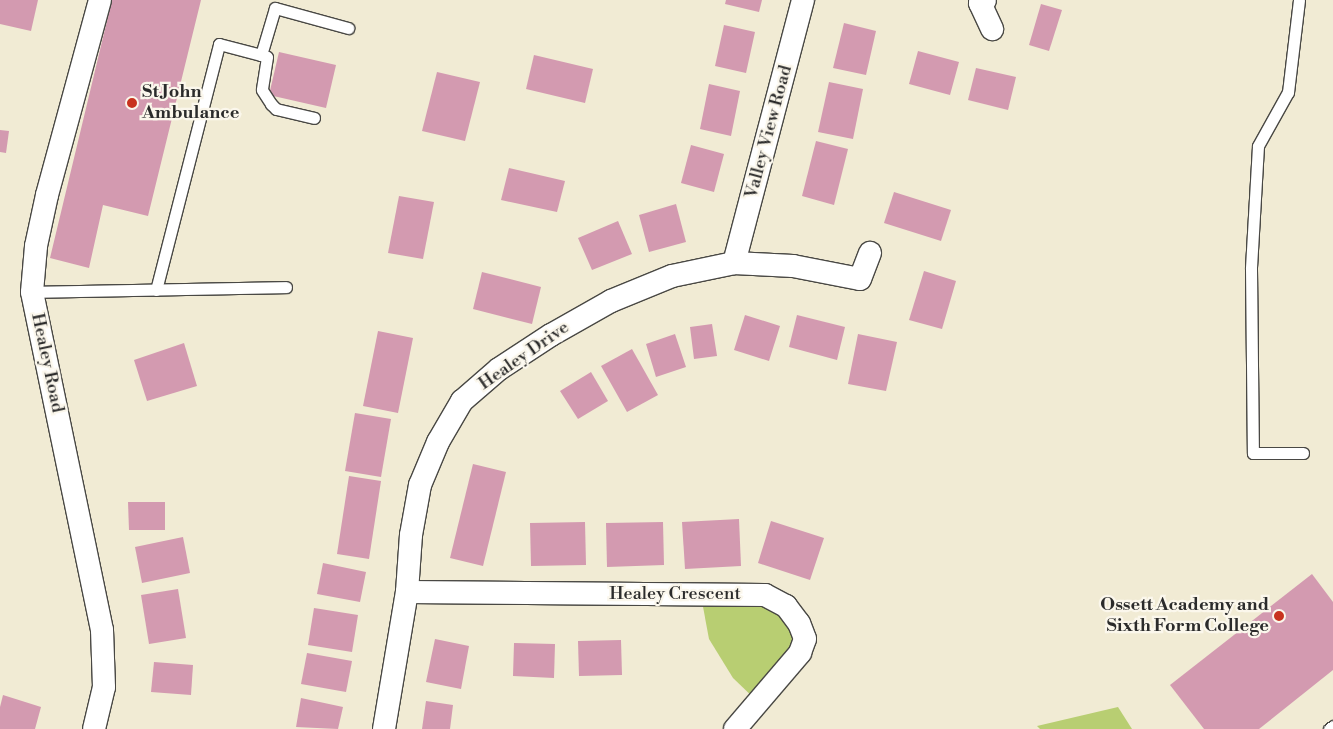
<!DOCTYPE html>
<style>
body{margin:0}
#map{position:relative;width:1333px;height:729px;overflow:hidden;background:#f1ebd4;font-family:"Libre Bodoni",serif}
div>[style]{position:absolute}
.green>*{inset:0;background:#b8ce72}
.building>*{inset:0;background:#d39ab0}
.roads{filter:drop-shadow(1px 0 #494844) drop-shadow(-1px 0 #494844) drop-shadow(0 1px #494844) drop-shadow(0 -1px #494844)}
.service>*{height:11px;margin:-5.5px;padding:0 5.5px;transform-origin:5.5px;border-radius:5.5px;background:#fff}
.minor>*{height:22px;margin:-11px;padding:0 11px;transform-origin:11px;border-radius:11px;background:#fff}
.dots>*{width:14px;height:14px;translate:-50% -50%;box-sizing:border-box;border:2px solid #fbf7ec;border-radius:50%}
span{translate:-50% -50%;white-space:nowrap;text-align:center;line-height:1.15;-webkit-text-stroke:4.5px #fbf7ec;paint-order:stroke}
.poi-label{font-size:18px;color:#2b2b2b;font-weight:700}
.left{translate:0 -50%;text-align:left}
.right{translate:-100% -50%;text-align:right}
.street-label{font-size:18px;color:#2b2b2b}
</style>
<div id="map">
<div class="green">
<div style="clip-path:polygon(765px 595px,805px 639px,758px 702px,733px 678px,709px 639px,701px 596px)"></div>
<div style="clip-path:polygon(1118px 707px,1132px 729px,1040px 729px,1037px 726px)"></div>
</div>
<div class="building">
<div style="clip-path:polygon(0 0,38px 0,31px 31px,0 24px)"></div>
<div style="clip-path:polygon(112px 0,201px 0,148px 216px,103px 205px,89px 268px,50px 258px)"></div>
<div style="clip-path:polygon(726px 0,762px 0,759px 12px,725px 4px)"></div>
<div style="clip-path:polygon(1041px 4px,1062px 10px,1049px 51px,1029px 45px)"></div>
<div style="clip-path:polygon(844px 23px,876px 31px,866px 75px,833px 68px)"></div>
<div style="clip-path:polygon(724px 25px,755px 32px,746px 73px,715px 66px)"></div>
<div style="clip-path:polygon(918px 51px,959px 62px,950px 95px,909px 84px)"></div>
<div style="clip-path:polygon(279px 52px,336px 65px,326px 108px,269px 95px)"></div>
<div style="clip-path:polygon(534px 55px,593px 69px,585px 103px,526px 89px)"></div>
<div style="clip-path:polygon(976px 68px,1016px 77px,1008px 110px,968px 100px)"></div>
<div style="clip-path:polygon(437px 72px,480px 82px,465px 141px,422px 131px)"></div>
<div style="clip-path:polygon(829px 82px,863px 89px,853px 139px,818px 132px)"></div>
<div style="clip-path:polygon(709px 84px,740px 91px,731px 136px,700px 129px)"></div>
<div style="clip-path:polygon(0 130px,9px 131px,6px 153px,0 152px)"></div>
<div style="clip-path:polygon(816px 141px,848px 149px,834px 205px,802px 196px)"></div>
<div style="clip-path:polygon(691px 145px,724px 154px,714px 192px,681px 183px)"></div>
<div style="clip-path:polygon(509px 168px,565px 181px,557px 212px,501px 200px)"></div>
<div style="clip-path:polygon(894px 192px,951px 210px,941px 241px,884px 223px)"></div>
<div style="clip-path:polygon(399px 196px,434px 202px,423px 259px,388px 253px)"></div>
<div style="clip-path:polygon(676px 204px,686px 242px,649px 252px,639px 215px)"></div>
<div style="clip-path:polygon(618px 221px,632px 254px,592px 270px,578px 238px)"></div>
<div style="clip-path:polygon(924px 271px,956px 281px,942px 329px,909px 320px)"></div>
<div style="clip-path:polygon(482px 272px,541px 287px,532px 324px,473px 309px)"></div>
<div style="clip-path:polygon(745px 315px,780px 326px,769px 361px,734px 350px)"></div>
<div style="clip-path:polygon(797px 315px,845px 327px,837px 360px,789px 347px)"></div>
<div style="clip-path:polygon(712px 324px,717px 356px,694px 359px,690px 327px)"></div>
<div style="clip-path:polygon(378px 331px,413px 338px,398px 413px,363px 406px)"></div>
<div style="clip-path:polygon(675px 334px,686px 367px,656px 377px,646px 344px)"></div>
<div style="clip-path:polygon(858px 334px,897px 342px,886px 391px,848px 384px)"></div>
<div style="clip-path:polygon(184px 343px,197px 386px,147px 401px,134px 360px)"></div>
<div style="clip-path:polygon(632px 349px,658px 395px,627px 412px,601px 366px)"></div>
<div style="clip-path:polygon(591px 372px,608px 401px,578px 419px,560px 391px)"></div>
<div style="clip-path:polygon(355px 413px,391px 419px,381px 477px,345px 471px)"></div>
<div style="clip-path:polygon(473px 464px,506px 472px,483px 566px,450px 558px)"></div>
<div style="clip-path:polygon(349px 476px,381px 481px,369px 559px,337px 554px)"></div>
<div style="clip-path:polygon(128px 502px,165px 502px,165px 530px,129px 530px)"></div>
<div style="clip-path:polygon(739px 519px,741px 566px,685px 569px,682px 522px)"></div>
<div style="clip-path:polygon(771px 521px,824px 538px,810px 580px,758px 563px)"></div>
<div style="clip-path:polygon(585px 522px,586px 565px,531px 566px,530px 523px)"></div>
<div style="clip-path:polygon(663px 522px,664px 565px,607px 567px,606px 523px)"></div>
<div style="clip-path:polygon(183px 537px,190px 573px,142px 583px,135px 547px)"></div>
<div style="clip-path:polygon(323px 563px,366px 572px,360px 602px,317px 594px)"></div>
<div style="clip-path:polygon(1312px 574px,1333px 602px,1333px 670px,1259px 729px,1204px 729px,1170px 685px)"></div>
<div style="clip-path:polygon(178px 589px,186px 638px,149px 644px,141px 595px)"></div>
<div style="clip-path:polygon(314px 608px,358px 615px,352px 652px,308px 645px)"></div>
<div style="clip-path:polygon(435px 639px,469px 646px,461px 689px,426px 682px)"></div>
<div style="clip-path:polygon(621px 640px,622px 675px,579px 676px,578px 641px)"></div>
<div style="clip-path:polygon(514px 643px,555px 644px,554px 678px,513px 676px)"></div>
<div style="clip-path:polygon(307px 653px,352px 661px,346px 692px,301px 684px)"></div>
<div style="clip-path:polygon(154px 662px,193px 665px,191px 695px,151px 692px)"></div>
<div style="clip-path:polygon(3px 695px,41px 707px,35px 729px,0 729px,0 707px)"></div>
<div style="clip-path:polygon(301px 698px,343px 707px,338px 729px,296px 727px)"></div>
<div style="clip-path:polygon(426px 701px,453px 705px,450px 729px,422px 729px)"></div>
</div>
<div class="roads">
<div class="service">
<div style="left:1299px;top:0;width:93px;rotate:96.8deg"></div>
<div style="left:1288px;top:92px;width:62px;rotate:119.1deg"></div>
<div style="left:1258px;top:146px;width:123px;rotate:93.3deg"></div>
<div style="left:1251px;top:269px;width:184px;rotate:89.4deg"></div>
<div style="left:1253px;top:453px;width:50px"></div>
<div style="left:261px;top:55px;width:6px;rotate:18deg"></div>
<div style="left:267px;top:57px;width:33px;rotate:99deg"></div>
<div style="left:262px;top:90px;width:17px;rotate:57deg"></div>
<div style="left:271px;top:104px;width:7px;rotate:45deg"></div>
<div style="left:276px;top:109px;width:39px;rotate:13deg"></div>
<div style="left:156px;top:290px;width:254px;rotate:-75.6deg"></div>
<div style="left:219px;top:44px;width:43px;rotate:14.7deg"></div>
<div style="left:261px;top:55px;width:49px;rotate:-73.4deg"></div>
<div style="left:275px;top:8px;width:76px;rotate:15.3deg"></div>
<div style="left:32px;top:292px;width:254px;rotate:-1.1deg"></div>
<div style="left:1329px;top:729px;width:5px;rotate:-37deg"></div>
</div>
<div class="minor">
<div style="left:985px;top:0;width:6px;rotate:149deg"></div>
<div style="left:980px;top:3px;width:29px;rotate:65deg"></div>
<div style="left:734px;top:263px;width:272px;rotate:-75.3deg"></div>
<div style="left:407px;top:592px;width:358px;rotate:0.5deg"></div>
<div style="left:765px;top:595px;width:24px;rotate:28deg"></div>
<div style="left:786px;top:606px;width:21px;rotate:53deg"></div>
<div style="left:799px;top:623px;width:17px;rotate:69deg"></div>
<div style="left:805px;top:639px;width:15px;rotate:110deg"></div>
<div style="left:800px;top:653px;width:100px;rotate:130.5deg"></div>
<div style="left:94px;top:729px;width:43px;rotate:-76.6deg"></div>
<div style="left:104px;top:687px;width:57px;rotate:-92deg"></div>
<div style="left:102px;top:630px;width:345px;rotate:-101.7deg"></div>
<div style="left:32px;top:292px;width:46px;rotate:-85deg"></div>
<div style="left:36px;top:246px;width:52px;rotate:-77.8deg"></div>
<div style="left:47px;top:195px;width:202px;rotate:-74.8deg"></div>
<div style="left:384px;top:729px;width:139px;rotate:-80.5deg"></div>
<div style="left:407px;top:592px;width:57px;rotate:-86deg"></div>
<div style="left:411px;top:535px;width:51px;rotate:-79.8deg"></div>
<div style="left:420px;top:485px;width:47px;rotate:-67.3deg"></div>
<div style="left:438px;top:442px;width:48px;rotate:-59.7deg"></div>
<div style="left:462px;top:401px;width:49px;rotate:-40.9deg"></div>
<div style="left:499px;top:369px;width:62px;rotate:-33.2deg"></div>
<div style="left:551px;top:335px;width:69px;rotate:-29.5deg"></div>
<div style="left:611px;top:301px;width:66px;rotate:-22.3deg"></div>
<div style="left:672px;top:276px;width:63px;rotate:-11.8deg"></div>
<div style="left:734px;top:263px;width:59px;rotate:2.9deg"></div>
<div style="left:793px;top:266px;width:68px;rotate:11deg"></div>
<div style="left:860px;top:279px;width:28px;rotate:-69deg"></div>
</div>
</div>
<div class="dots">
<div style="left:132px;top:103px;background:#c8321e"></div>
<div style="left:1279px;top:616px;background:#c8321e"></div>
</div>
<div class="poi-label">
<span class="left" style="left:142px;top:103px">St John<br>Ambulance</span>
<span class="right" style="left:1269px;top:616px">Ossett Academy and<br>Sixth Form College</span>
</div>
<div class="street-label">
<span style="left:769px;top:132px;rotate:-75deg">Valley View Road</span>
<span style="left:524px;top:356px;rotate:-35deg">Healey Drive</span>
<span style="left:47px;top:363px;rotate:78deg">Healey Road</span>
<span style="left:675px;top:594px">Healey Crescent</span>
</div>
</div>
